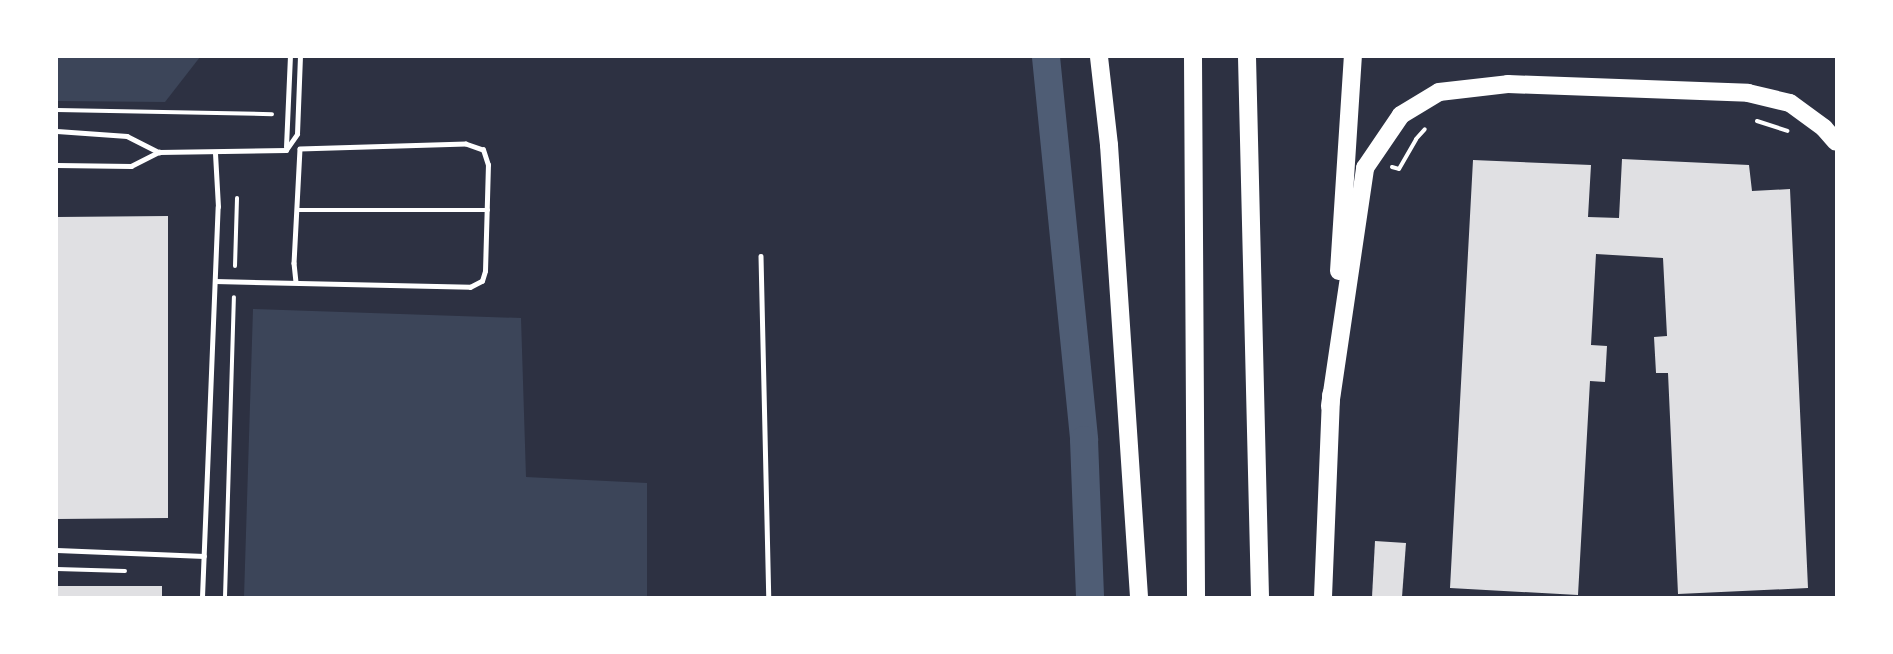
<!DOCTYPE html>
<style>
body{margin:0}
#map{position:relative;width:1893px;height:654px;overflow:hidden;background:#2d3142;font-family:Roboto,sans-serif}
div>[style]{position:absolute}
.green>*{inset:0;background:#3c4559}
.canal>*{height:28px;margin:-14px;padding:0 14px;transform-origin:14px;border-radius:14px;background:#4f5d75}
.building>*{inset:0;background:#e0e0e3}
.path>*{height:4px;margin:-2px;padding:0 2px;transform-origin:2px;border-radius:2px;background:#fff}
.service>*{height:4.5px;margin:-2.25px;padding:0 2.25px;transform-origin:2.25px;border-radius:2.25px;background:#fff}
.motorway>*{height:18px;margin:-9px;padding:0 9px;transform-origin:9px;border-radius:9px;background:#fff}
span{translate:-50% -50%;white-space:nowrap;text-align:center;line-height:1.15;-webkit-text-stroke:5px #fff;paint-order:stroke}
.frame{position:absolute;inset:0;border:58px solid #fff;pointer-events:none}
</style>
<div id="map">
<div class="green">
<div style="clip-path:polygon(57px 57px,200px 57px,165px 102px,57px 101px)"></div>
<div style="clip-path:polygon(253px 309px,521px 318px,526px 477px,647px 483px,647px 597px,244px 597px)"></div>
</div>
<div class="canal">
<div style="left:1046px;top:57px;width:385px;rotate:84.3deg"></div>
<div style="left:1084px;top:440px;width:157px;rotate:87.8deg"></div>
</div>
<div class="building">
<div style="clip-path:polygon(1622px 159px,1749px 165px,1752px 191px,1790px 189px,1808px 588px,1678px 594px,1668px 373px,1656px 373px,1654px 337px,1667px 336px,1663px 258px,1596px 254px,1591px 345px,1607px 346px,1605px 382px,1590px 381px,1578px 595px,1450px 588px,1473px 160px,1591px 165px,1588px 217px,1619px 218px)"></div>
<div style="clip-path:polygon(168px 216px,168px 518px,57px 519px,57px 217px)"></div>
<div style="clip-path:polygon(1375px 541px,1406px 543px,1402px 597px,1372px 597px)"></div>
<div style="clip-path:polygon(57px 586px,162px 586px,162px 597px,57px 597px)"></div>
</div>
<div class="path">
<div style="left:57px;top:110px;width:215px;rotate:1.1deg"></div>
<div style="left:1757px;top:121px;width:32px;rotate:18deg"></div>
<div style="left:1392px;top:167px;width:7px;rotate:16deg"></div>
<div style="left:1399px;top:169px;width:34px;rotate:-60deg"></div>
<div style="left:1416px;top:139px;width:13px;rotate:-48deg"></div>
<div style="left:235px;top:266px;width:68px;rotate:-88.3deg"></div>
<div style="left:57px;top:569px;width:68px;rotate:1.7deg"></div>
<div style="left:225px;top:597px;width:300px;rotate:-88.3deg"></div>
</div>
<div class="service">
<div style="left:57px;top:131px;width:70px;rotate:4.1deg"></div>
<div style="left:127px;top:136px;width:36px;rotate:27deg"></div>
<div style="left:286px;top:147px;width:90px;rotate:-87.5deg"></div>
<div style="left:286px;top:150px;width:19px;rotate:-55deg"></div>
<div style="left:297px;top:134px;width:77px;rotate:-87.8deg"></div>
<div style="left:57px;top:165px;width:74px;rotate:0.8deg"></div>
<div style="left:131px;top:166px;width:31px;rotate:-27deg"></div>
<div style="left:159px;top:152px;width:127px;rotate:-0.9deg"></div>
<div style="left:298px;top:210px;width:190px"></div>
<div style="left:761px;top:256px;width:341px;rotate:88.7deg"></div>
<div style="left:215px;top:281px;width:255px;rotate:1.3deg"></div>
<div style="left:470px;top:287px;width:13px;rotate:-27deg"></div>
<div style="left:482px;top:281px;width:10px;rotate:-73deg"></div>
<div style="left:485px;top:271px;width:106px;rotate:-88.4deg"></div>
<div style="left:488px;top:165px;width:16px;rotate:-108deg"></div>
<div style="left:483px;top:150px;width:18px;rotate:-161deg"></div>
<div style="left:466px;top:144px;width:166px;rotate:178.3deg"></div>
<div style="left:300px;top:149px;width:114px;rotate:93deg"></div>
<div style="left:294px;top:263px;width:19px;rotate:84deg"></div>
<div style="left:57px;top:550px;width:147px;rotate:2.3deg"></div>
<div style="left:202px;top:597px;width:390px;rotate:-87.7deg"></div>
<div style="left:218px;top:207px;width:54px;rotate:-93.2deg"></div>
</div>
<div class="motorway">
<div style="left:1099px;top:57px;width:89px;rotate:83.5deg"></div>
<div style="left:1109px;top:145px;width:453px;rotate:86.2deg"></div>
<div style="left:1193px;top:57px;width:540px;rotate:89.68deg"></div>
<div style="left:1247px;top:57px;width:540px;rotate:88.62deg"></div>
<div style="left:1339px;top:271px;width:214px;rotate:-86.3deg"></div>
<div style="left:1330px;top:406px;width:241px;rotate:-81.6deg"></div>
<div style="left:1365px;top:168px;width:64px;rotate:-55.8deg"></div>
<div style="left:1401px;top:115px;width:44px;rotate:-31.2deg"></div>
<div style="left:1439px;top:92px;width:69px;rotate:-6.6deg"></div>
<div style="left:1508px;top:84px;width:240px;rotate:2.1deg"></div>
<div style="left:1748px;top:93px;width:43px;rotate:13.4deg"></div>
<div style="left:1790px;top:103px;width:42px;rotate:36.3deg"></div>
<div style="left:1824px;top:128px;width:18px;rotate:49deg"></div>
<div style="left:1323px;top:597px;width:203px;rotate:-87.7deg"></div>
</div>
<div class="frame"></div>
</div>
